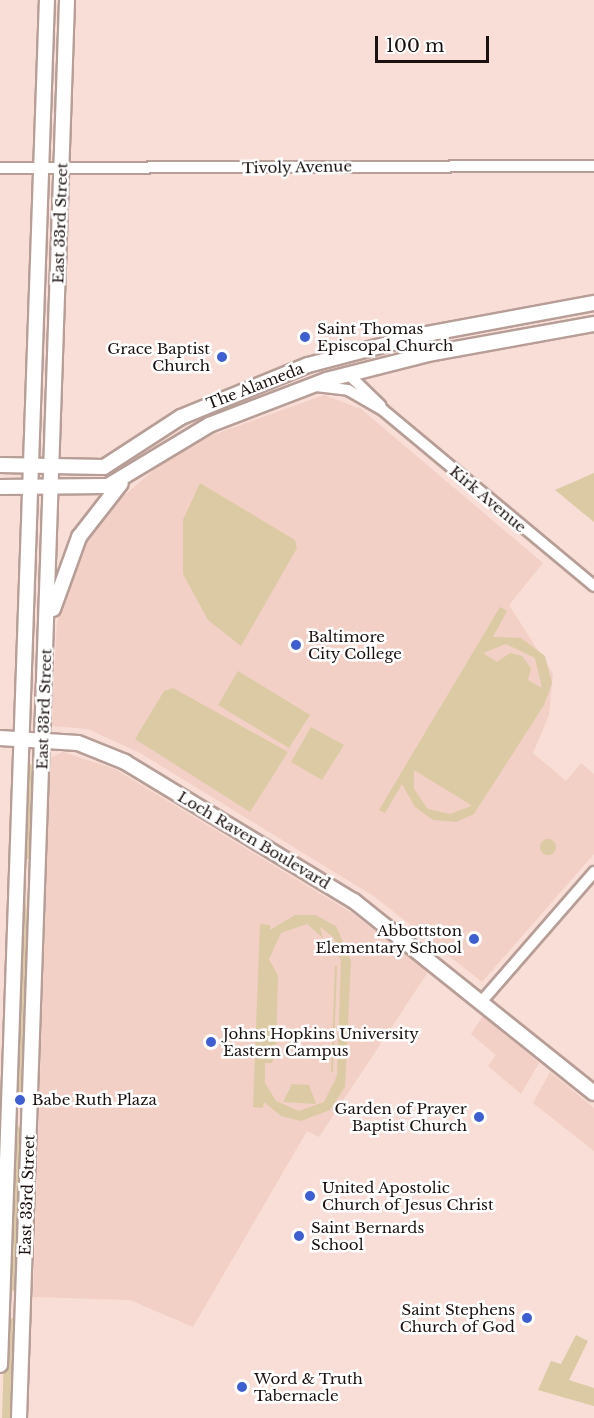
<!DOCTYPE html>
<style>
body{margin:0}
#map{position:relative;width:594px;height:1418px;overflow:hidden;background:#f8ded6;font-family:"Libre Baskerville",serif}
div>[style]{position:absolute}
.built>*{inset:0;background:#f2d0c6}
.green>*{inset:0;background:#dbcaa3}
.round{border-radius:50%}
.roads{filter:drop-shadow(2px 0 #b79e97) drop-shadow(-2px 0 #b79e97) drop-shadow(0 2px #b79e97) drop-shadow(0 -2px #b79e97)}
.minor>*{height:10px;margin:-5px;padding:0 5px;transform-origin:5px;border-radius:5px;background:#fff}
.major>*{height:14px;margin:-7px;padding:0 7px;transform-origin:7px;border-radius:7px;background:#fff}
.dots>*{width:16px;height:16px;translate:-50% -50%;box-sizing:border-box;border:3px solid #fff;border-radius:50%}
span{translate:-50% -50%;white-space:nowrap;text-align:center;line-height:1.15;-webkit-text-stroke:5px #fff;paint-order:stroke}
.street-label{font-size:15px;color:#1b1210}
.poi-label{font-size:15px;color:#1b1210}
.left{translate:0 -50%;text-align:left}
.right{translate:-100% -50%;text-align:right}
.scale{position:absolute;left:375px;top:36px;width:114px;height:27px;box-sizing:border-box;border:3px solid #1b1210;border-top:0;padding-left:8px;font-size:18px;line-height:21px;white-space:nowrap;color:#1b1210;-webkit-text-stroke:4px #fff;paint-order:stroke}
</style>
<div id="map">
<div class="built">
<div style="clip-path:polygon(324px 395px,361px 409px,543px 563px,509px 605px,553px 674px,549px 715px,533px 753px,566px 781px,581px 763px,594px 774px,594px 854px,482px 982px,375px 897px,140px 753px,88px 729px,51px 726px,57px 623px,67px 587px,86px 541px,114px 504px,168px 458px,213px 435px)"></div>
<div style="clip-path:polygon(63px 752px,115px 769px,352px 913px,428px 972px,319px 1137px,307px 1131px,193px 1327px,130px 1300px,33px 1297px,50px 758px)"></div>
<div style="clip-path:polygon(483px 1016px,539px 1063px,521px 1094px,488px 1066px,496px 1055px,471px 1034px)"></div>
<div style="clip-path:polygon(550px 1072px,594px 1108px,594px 1151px,533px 1103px)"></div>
</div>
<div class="green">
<div style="clip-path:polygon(594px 473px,594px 522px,555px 490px)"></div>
<div style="clip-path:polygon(200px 483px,295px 540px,297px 548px,241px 646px,208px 620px,183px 574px,183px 520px)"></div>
<div style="clip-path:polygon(evenodd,500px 607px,507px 611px,493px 637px,521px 638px,545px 656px,552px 683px,544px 705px,474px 814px,456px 822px,433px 820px,415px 807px,402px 784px,385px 813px,379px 810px,500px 607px,506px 644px,535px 658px,542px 688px,528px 680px,531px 668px,522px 656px,510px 653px,497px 662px,483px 653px,506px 644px,500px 607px,414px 770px,471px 805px,471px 806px,450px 814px,428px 809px,414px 789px,414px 770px)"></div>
<div style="clip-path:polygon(238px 671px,310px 715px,289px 748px,218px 705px)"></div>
<div style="clip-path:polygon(173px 688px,288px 752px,250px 812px,135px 739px,164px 691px)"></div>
<div style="clip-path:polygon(311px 727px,344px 745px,322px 780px,291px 762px)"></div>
<div style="clip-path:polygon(24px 761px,34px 766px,35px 859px,21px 859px)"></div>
<div class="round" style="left:540px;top:839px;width:16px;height:16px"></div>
<div style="clip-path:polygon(25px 894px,31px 949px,24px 1104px,17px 1103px,16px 1020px)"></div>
<div style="clip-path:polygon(evenodd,295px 915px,315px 915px,336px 926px,351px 960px,345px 1087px,330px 1110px,301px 1121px,281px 1116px,264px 1102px,263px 1108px,253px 1107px,260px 924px,270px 925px,270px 930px,295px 915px,307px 924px,323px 938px,320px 927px,333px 937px,337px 945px,326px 940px,341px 960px,337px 1076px,324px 1102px,299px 1111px,276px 1101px,265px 1083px,265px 1063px,272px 1063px,276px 1050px,278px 976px,269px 959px,281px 933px,307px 924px)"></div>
<div style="clip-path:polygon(335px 966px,337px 966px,333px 1072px,331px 1072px)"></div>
<div style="clip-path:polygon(292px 1084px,309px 1085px,316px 1104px,283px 1102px)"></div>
<div style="clip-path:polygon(17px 1125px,21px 1130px,23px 1193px,16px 1291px,10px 1290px,9px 1244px)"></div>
<div style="clip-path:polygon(12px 1318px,17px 1321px,15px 1418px,2px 1418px,5px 1325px)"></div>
<div style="clip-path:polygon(576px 1335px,588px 1341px,569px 1380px,594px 1388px,594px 1406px,538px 1390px,551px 1361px,561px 1364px)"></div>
</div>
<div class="roads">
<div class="minor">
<div style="left:0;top:168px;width:594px;rotate:-0.19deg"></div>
<div style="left:348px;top:374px;width:45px;rotate:44.1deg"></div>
<div style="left:316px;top:386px;width:32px;rotate:7deg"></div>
<div style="left:348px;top:390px;width:40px;rotate:29.7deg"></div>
<div style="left:383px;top:410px;width:275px;rotate:39.8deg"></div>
<div style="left:482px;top:1001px;width:171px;rotate:-49deg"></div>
</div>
<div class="major">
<div style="left:0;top:465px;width:104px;rotate:1.1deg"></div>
<div style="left:104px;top:467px;width:92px;rotate:-33deg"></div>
<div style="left:181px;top:417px;width:137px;rotate:-22.3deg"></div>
<div style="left:308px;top:365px;width:122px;rotate:-14.7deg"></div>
<div style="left:426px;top:334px;width:171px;rotate:-10.5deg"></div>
<div style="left:0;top:487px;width:108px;rotate:-0.5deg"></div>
<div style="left:108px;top:486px;width:118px;rotate:-31.1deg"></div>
<div style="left:209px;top:425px;width:125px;rotate:-21deg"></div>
<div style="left:326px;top:380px;width:110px;rotate:-14.2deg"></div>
<div style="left:433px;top:353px;width:164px;rotate:-10.2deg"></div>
<div style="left:53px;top:609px;width:77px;rotate:-70.1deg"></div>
<div style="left:79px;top:537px;width:68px;rotate:-52.1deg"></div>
<div style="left:0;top:738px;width:78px;rotate:3.7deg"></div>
<div style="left:78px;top:743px;width:51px;rotate:22deg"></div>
<div style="left:125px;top:762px;width:268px;rotate:31.3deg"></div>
<div style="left:354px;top:901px;width:307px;rotate:38.7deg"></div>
<div style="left:0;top:1365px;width:1366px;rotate:-88.03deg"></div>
<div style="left:19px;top:1418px;width:1419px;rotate:-88.06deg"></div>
</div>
</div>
<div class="dots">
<div style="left:305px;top:337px;background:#3d5fd1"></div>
<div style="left:222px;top:357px;background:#3d5fd1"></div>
<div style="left:296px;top:645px;background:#3d5fd1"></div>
<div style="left:474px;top:939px;background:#3d5fd1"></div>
<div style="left:211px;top:1042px;background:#3d5fd1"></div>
<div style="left:20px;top:1100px;background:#3d5fd1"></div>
<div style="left:479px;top:1117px;background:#3d5fd1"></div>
<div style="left:310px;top:1196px;background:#3d5fd1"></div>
<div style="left:299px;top:1236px;background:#3d5fd1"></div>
<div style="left:527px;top:1318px;background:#3d5fd1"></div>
<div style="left:242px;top:1387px;background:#3d5fd1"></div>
</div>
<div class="street-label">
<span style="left:297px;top:167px;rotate:-1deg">Tivoly Avenue</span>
<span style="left:60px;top:223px;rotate:-88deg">East 33rd Street</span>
<span style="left:255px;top:386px;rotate:-21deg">The Alameda</span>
<span style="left:488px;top:499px;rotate:40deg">Kirk Avenue</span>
<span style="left:44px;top:709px;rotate:-88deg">East 33rd Street</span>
<span style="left:254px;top:840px;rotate:31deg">Loch Raven Boulevard</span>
<span style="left:27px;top:1195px;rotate:-88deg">East 33rd Street</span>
</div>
<div class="poi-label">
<span class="left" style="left:317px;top:337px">Saint Thomas<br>Episcopal Church</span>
<span class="right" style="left:210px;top:357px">Grace Baptist<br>Church</span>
<span class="left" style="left:308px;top:645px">Baltimore<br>City College</span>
<span class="right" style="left:462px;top:939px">Abbottston<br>Elementary School</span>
<span class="left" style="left:223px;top:1042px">Johns Hopkins University<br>Eastern Campus</span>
<span class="left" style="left:32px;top:1100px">Babe Ruth Plaza</span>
<span class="right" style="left:467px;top:1117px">Garden of Prayer<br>Baptist Church</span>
<span class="left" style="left:322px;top:1196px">United Apostolic<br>Church of Jesus Christ</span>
<span class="left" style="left:311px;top:1236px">Saint Bernards<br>School</span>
<span class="right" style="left:515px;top:1318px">Saint Stephens<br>Church of God</span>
<span class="left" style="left:254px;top:1387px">Word &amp; Truth<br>Tabernacle</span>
</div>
<div class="scale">100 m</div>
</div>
